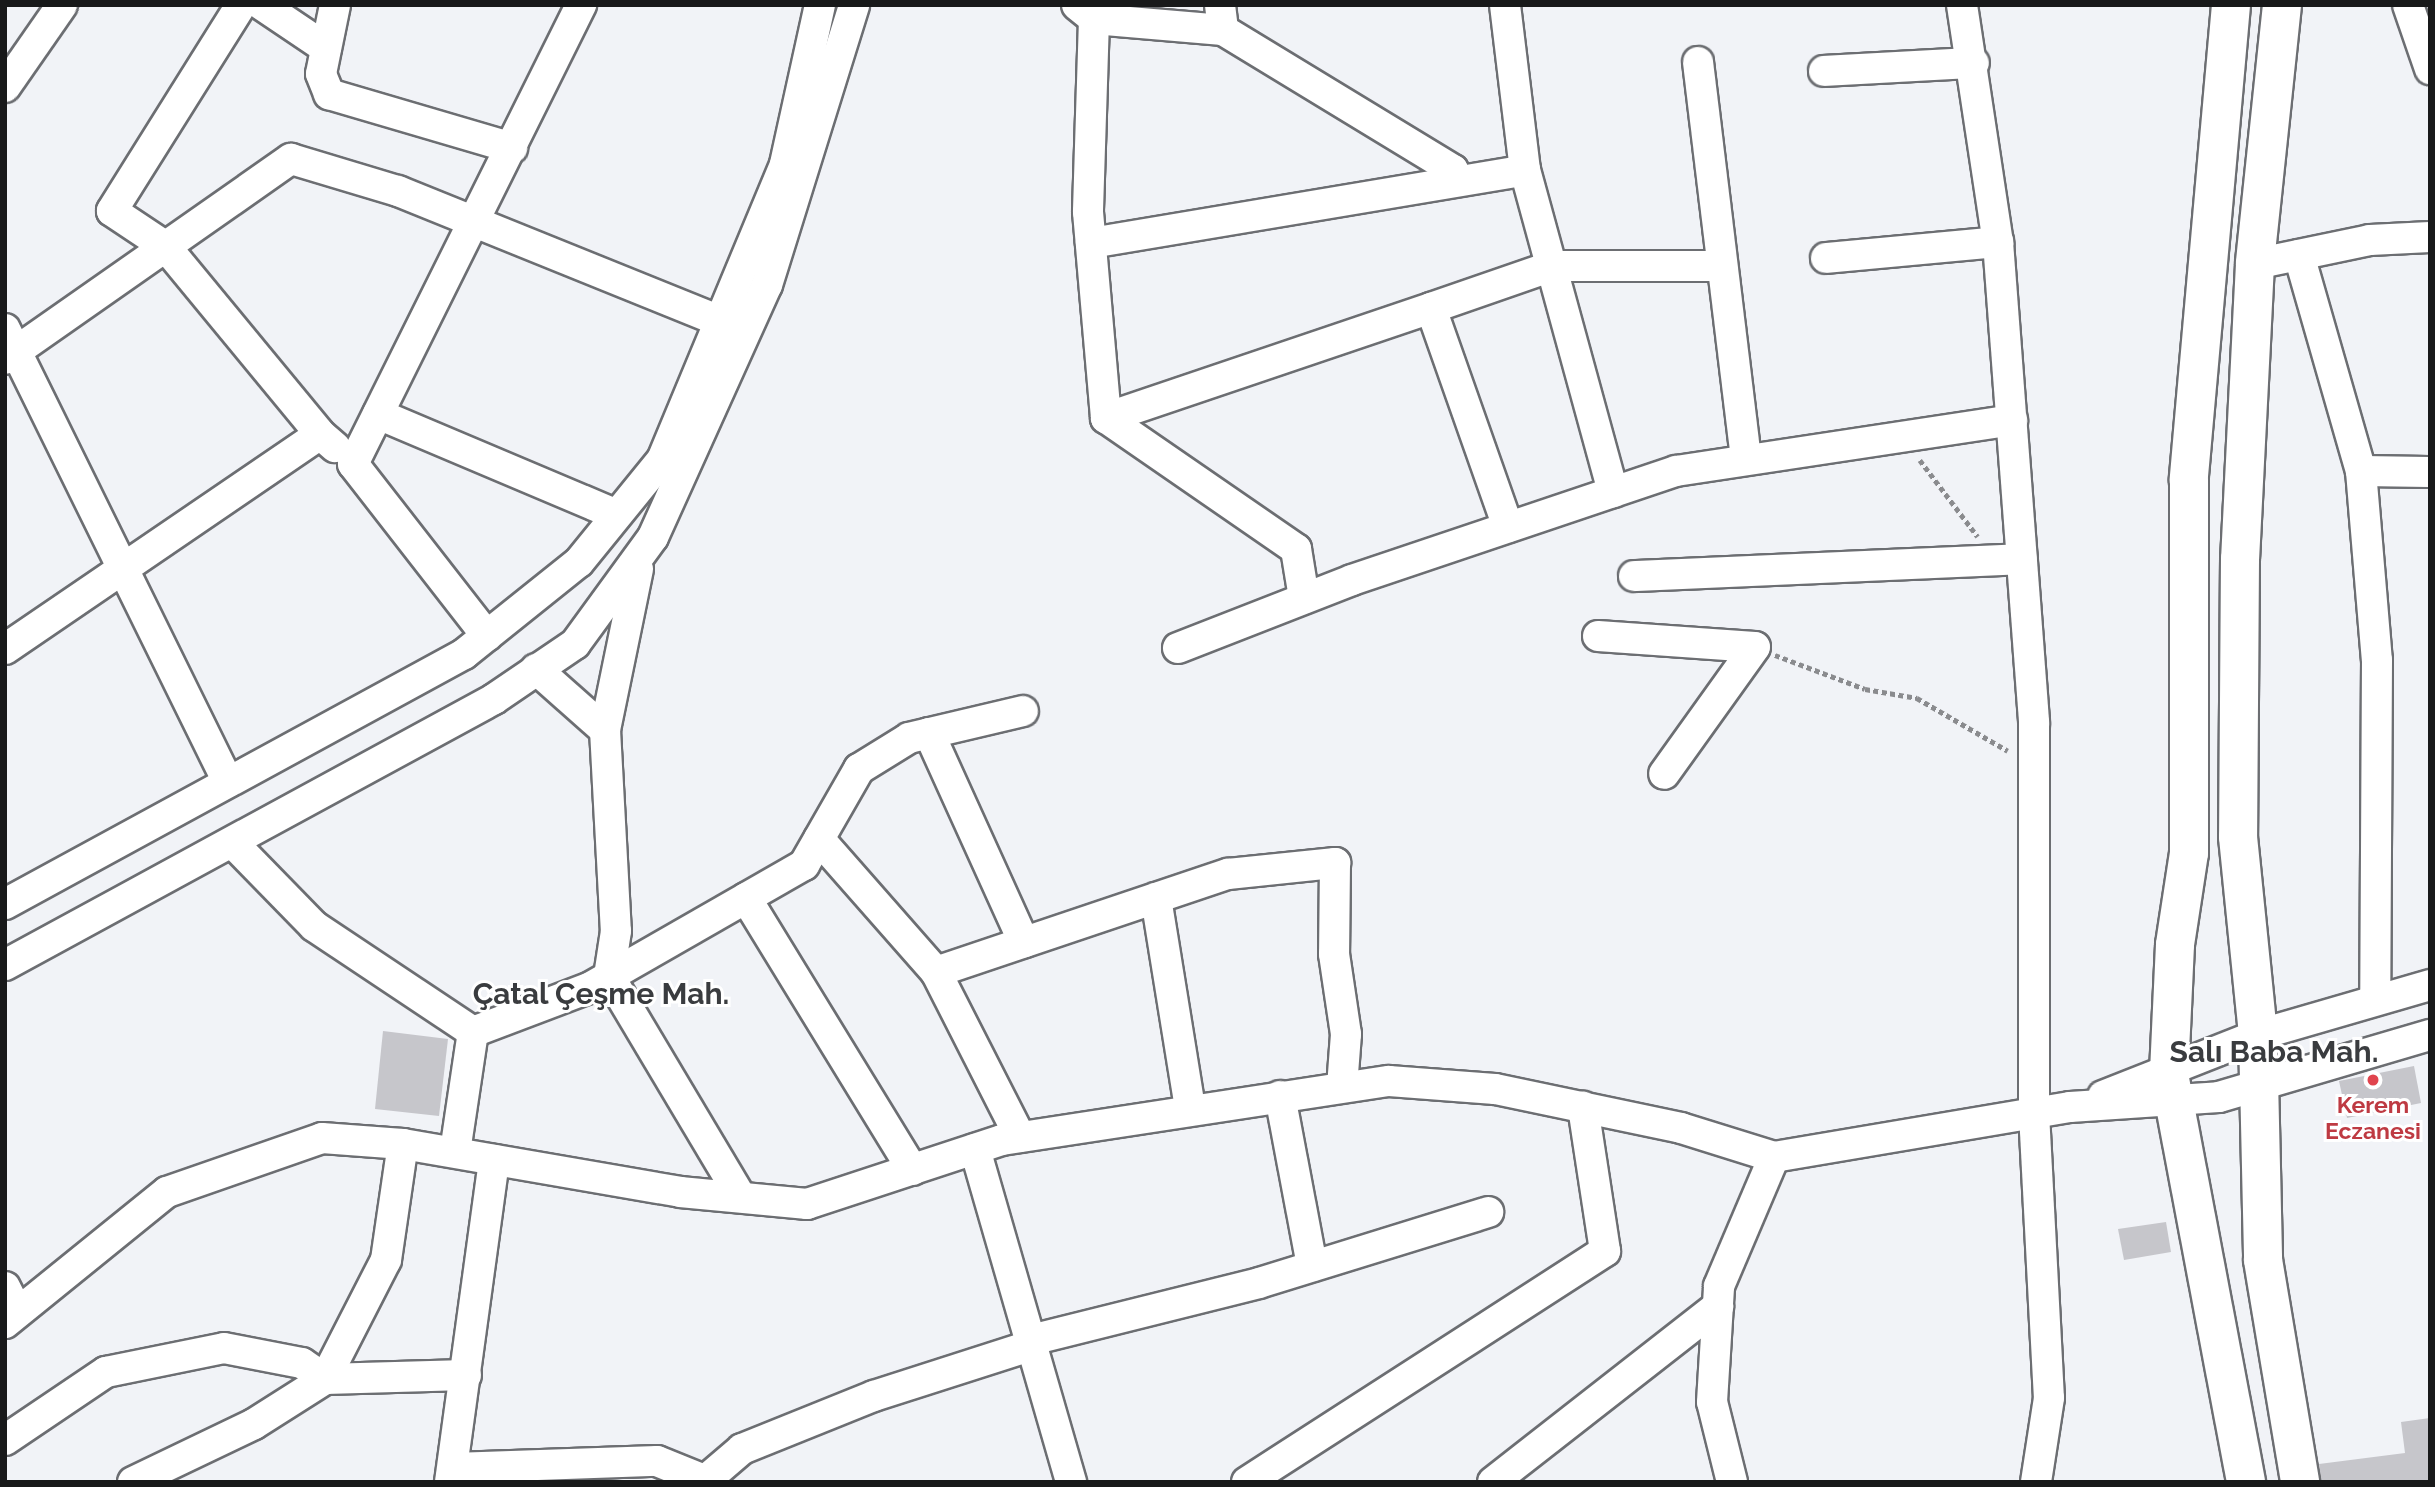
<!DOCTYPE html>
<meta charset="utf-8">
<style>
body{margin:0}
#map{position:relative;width:2435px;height:1487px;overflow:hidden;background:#f1f3f7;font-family:Raleway,sans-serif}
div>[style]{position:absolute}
.building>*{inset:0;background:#c6c6cb}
.path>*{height:4.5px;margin-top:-2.25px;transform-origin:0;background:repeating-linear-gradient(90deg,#8a8b8e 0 5px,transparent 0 8.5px)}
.roads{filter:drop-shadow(2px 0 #6c6e72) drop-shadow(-2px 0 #6c6e72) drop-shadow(0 2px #6c6e72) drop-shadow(0 -2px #6c6e72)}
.minor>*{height:30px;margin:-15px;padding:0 15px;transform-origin:15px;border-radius:15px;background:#fff}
.major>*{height:38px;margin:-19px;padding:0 19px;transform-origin:19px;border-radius:19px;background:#fff}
.dots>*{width:19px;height:19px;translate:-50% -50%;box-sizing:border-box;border:4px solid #fff;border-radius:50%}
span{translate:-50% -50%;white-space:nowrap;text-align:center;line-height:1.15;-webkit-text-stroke:6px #fff;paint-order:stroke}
.health-label{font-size:23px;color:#be3a42;font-weight:700}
.district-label{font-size:30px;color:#3a3c3f;font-weight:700}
.frame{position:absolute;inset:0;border:7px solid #18191a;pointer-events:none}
</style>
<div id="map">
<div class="building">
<div style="clip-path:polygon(383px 1031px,448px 1039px,439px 1116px,375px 1109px)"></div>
<div style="clip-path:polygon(2414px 1066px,2421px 1103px,2347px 1118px,2339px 1081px)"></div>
<div style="clip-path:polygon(2166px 1222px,2171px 1252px,2124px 1260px,2118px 1229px)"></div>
<div style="clip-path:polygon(2430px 1418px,2430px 1482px,2321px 1482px,2319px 1464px,2405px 1453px,2401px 1422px)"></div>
</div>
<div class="path">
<div style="left:1920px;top:460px;width:96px;rotate:53deg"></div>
<div style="left:1775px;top:655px;width:96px;rotate:20.7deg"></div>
<div style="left:1865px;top:689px;width:53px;rotate:9.8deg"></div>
<div style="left:1917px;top:698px;width:105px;rotate:30.2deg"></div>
</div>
<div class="roads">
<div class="minor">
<div style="left:241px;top:5px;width:243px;rotate:122.1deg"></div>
<div style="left:112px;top:211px;width:65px;rotate:33.7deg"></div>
<div style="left:166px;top:247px;width:242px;rotate:50.5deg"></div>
<div style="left:262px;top:5px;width:77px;rotate:33.9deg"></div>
<div style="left:335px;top:5px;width:70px;rotate:101.5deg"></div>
<div style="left:321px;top:74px;width:22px;rotate:68deg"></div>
<div style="left:329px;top:94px;width:191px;rotate:16.4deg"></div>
<div style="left:1077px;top:5px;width:22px;rotate:39deg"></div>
<div style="left:1094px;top:19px;width:193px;rotate:91.8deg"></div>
<div style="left:1088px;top:212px;width:207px;rotate:85deg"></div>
<div style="left:1106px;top:418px;width:231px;rotate:34.6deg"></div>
<div style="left:1296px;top:549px;width:50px;rotate:80.7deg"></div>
<div style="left:1220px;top:5px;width:25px;rotate:83deg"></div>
<div style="left:1223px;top:30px;width:269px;rotate:31.3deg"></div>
<div style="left:1453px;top:170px;width:12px;rotate:66deg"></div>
<div style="left:1505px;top:5px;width:166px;rotate:83.1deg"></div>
<div style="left:1525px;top:170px;width:334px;rotate:74.7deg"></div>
<div style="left:1962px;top:5px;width:240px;rotate:81.4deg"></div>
<div style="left:1998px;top:242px;width:481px;rotate:85.7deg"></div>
<div style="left:2034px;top:722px;width:391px;rotate:90deg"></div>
<div style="left:2034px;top:1113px;width:285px;rotate:87deg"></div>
<div style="left:2049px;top:1398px;width:85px;rotate:98.8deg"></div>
<div style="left:2408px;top:5px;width:68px;rotate:71deg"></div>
<div style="left:1094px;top:19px;width:129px;rotate:4.9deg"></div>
<div style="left:1698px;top:62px;width:400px;rotate:83.1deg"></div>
<div style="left:1824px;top:71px;width:150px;rotate:-3.1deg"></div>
<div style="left:5px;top:87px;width:100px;rotate:-55.2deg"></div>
<div style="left:1091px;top:243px;width:440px;rotate:-9.5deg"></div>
<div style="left:2299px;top:255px;width:225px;rotate:74deg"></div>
<div style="left:2361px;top:471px;width:190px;rotate:85.2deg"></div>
<div style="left:2377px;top:660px;width:337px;rotate:90.3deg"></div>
<div style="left:1826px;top:258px;width:173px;rotate:-5.3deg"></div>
<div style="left:2255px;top:264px;width:117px;rotate:-11.8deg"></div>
<div style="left:2370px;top:240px;width:60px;rotate:-2.9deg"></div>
<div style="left:5px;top:329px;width:505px;rotate:63.79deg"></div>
<div style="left:5px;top:359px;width:349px;rotate:-35deg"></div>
<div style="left:291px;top:159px;width:112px;rotate:16.7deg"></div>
<div style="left:398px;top:191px;width:346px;rotate:22deg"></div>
<div style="left:378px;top:414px;width:259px;rotate:22.9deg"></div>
<div style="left:1106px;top:418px;width:343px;rotate:-18.7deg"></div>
<div style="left:2361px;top:471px;width:69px;rotate:0.8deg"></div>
<div style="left:1508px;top:527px;width:232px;rotate:-109.4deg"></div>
<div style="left:1431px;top:308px;width:128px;rotate:-19.1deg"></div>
<div style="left:1552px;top:266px;width:167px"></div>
<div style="left:638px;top:569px;width:164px;rotate:101.6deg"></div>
<div style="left:605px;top:730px;width:201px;rotate:86.9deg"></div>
<div style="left:616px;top:931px;width:46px;rotate:98.8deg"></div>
<div style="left:609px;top:976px;width:257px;rotate:59.2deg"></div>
<div style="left:1634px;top:576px;width:388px;rotate:-2.5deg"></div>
<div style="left:487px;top:636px;width:218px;rotate:-127.9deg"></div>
<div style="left:353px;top:464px;width:513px;rotate:-63.58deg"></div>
<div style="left:1598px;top:636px;width:157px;rotate:4deg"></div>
<div style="left:1755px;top:647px;width:156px;rotate:125.6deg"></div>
<div style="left:1178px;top:648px;width:187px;rotate:-21.3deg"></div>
<div style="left:1352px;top:580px;width:342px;rotate:-18.6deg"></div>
<div style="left:1676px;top:471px;width:340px;rotate:-8.6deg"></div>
<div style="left:5px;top:649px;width:381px;rotate:-34.3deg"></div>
<div style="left:320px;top:434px;width:20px;rotate:41deg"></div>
<div style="left:536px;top:669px;width:92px;rotate:41.5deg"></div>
<div style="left:929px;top:733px;width:230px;rotate:65.6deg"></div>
<div style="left:819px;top:839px;width:177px;rotate:48.7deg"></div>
<div style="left:936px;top:972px;width:185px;rotate:63deg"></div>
<div style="left:233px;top:843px;width:116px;rotate:45.7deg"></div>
<div style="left:314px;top:926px;width:191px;rotate:33.7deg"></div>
<div style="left:746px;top:898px;width:319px;rotate:58.5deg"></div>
<div style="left:1156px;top:898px;width:213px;rotate:80.8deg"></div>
<div style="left:5px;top:904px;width:523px;rotate:-28.58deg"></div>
<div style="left:464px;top:654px;width:147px;rotate:-38.7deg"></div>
<div style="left:579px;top:562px;width:132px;rotate:-50.9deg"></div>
<div style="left:662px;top:460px;width:321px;rotate:-67.4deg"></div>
<div style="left:785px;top:164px;width:163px;rotate:-77.6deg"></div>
<div style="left:5px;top:965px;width:557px;rotate:-28.54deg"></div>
<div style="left:494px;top:699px;width:98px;rotate:-34.2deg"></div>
<div style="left:575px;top:644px;width:132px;rotate:-53.9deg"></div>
<div style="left:653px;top:537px;width:277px;rotate:-65.7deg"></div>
<div style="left:767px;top:285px;width:293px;rotate:-72.7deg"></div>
<div style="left:936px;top:972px;width:308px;rotate:-18.6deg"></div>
<div style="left:1228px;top:874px;width:108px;rotate:-5.9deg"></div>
<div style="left:1335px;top:863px;width:91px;rotate:90.6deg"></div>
<div style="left:1334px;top:954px;width:81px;rotate:81.5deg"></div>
<div style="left:1346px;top:1034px;width:53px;rotate:94.3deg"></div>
<div style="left:1280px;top:1096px;width:173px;rotate:79.3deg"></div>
<div style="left:2103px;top:1096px;width:167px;rotate:-21.5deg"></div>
<div style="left:2258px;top:1035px;width:179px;rotate:-16.2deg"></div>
<div style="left:975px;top:1149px;width:347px;rotate:73.9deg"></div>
<div style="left:455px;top:1152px;width:121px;rotate:-81.5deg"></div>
<div style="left:473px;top:1032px;width:124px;rotate:-20.8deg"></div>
<div style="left:589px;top:988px;width:248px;rotate:-29.8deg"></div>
<div style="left:804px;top:865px;width:111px;rotate:-60.2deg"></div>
<div style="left:859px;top:769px;width:59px;rotate:-31.8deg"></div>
<div style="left:909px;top:738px;width:117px;rotate:-13.3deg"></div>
<div style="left:5px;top:1287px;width:28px;rotate:63deg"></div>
<div style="left:5px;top:1323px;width:208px;rotate:-39deg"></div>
<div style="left:167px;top:1192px;width:164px;rotate:-19.2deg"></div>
<div style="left:322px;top:1138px;width:81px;rotate:4.2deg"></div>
<div style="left:403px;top:1144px;width:281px;rotate:9.8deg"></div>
<div style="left:680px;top:1192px;width:128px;rotate:5.4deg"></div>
<div style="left:807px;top:1204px;width:205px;rotate:-18.2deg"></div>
<div style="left:1002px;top:1140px;width:391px;rotate:-8.7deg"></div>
<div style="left:1389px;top:1081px;width:106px;rotate:4.3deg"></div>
<div style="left:1495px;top:1089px;width:190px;rotate:11.8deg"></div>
<div style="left:1681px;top:1128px;width:97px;rotate:17.3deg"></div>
<div style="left:1774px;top:1157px;width:300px;rotate:-9.6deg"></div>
<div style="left:2070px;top:1107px;width:149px;rotate:-3.8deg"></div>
<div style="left:2219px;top:1097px;width:220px;rotate:-16.4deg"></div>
<div style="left:1031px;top:1340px;width:235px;rotate:-14deg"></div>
<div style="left:1259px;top:1283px;width:240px;rotate:-17.2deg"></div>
<div style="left:5px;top:1440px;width:122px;rotate:-34deg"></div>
<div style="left:106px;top:1372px;width:120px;rotate:-11.5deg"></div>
<div style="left:224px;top:1348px;width:79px;rotate:10.9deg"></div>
<div style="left:302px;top:1363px;width:28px;rotate:35deg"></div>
<div style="left:325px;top:1379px;width:134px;rotate:-62.9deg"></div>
<div style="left:386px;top:1260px;width:117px;rotate:-81.7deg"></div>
<div style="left:453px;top:1468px;width:204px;rotate:-2deg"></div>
<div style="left:657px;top:1461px;width:56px;rotate:22deg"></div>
<div style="left:707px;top:1479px;width:46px;rotate:-40.6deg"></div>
<div style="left:742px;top:1449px;width:142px;rotate:-21.9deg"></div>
<div style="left:874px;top:1396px;width:167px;rotate:-17.8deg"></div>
<div style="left:133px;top:1482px;width:134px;rotate:-25.6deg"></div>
<div style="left:254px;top:1424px;width:84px;rotate:-32.4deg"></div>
<div style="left:325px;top:1379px;width:141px;rotate:-1.6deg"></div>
<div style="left:450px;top:1482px;width:325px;rotate:-82.2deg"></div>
<div style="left:1247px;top:1482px;width:426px;rotate:-32.8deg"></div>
<div style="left:1605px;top:1251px;width:146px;rotate:-98.7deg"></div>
<div style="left:1493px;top:1482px;width:286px;rotate:-38deg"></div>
<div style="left:1732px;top:1482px;width:82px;rotate:-104deg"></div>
<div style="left:1712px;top:1402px;width:116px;rotate:-86.5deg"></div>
<div style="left:1719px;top:1286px;width:140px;rotate:-66.9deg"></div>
</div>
<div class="major">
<div style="left:2231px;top:5px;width:477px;rotate:95.1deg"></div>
<div style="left:2189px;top:480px;width:373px;rotate:90deg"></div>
<div style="left:2189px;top:853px;width:93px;rotate:98.7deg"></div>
<div style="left:2175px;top:945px;width:129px;rotate:92.7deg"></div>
<div style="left:2169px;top:1074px;width:415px;rotate:79.3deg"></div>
<div style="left:2282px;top:5px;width:260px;rotate:96deg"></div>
<div style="left:2255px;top:264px;width:295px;rotate:92.9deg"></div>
<div style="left:2240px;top:559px;width:278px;rotate:90.4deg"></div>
<div style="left:2238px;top:837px;width:199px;rotate:84.2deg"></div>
<div style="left:2258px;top:1035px;width:225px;rotate:88.7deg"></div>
<div style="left:2263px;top:1260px;width:225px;rotate:80.5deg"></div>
</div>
</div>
<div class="dots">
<div style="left:2373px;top:1080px;background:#e0444e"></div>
</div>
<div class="health-label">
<span style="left:2373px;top:1118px">Kerem<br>Eczanesi</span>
</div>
<div class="district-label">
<span style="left:601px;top:994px">Çatal Çeşme Mah.</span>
<span style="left:2274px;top:1052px">Salı Baba Mah.</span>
</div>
<div class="frame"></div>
</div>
